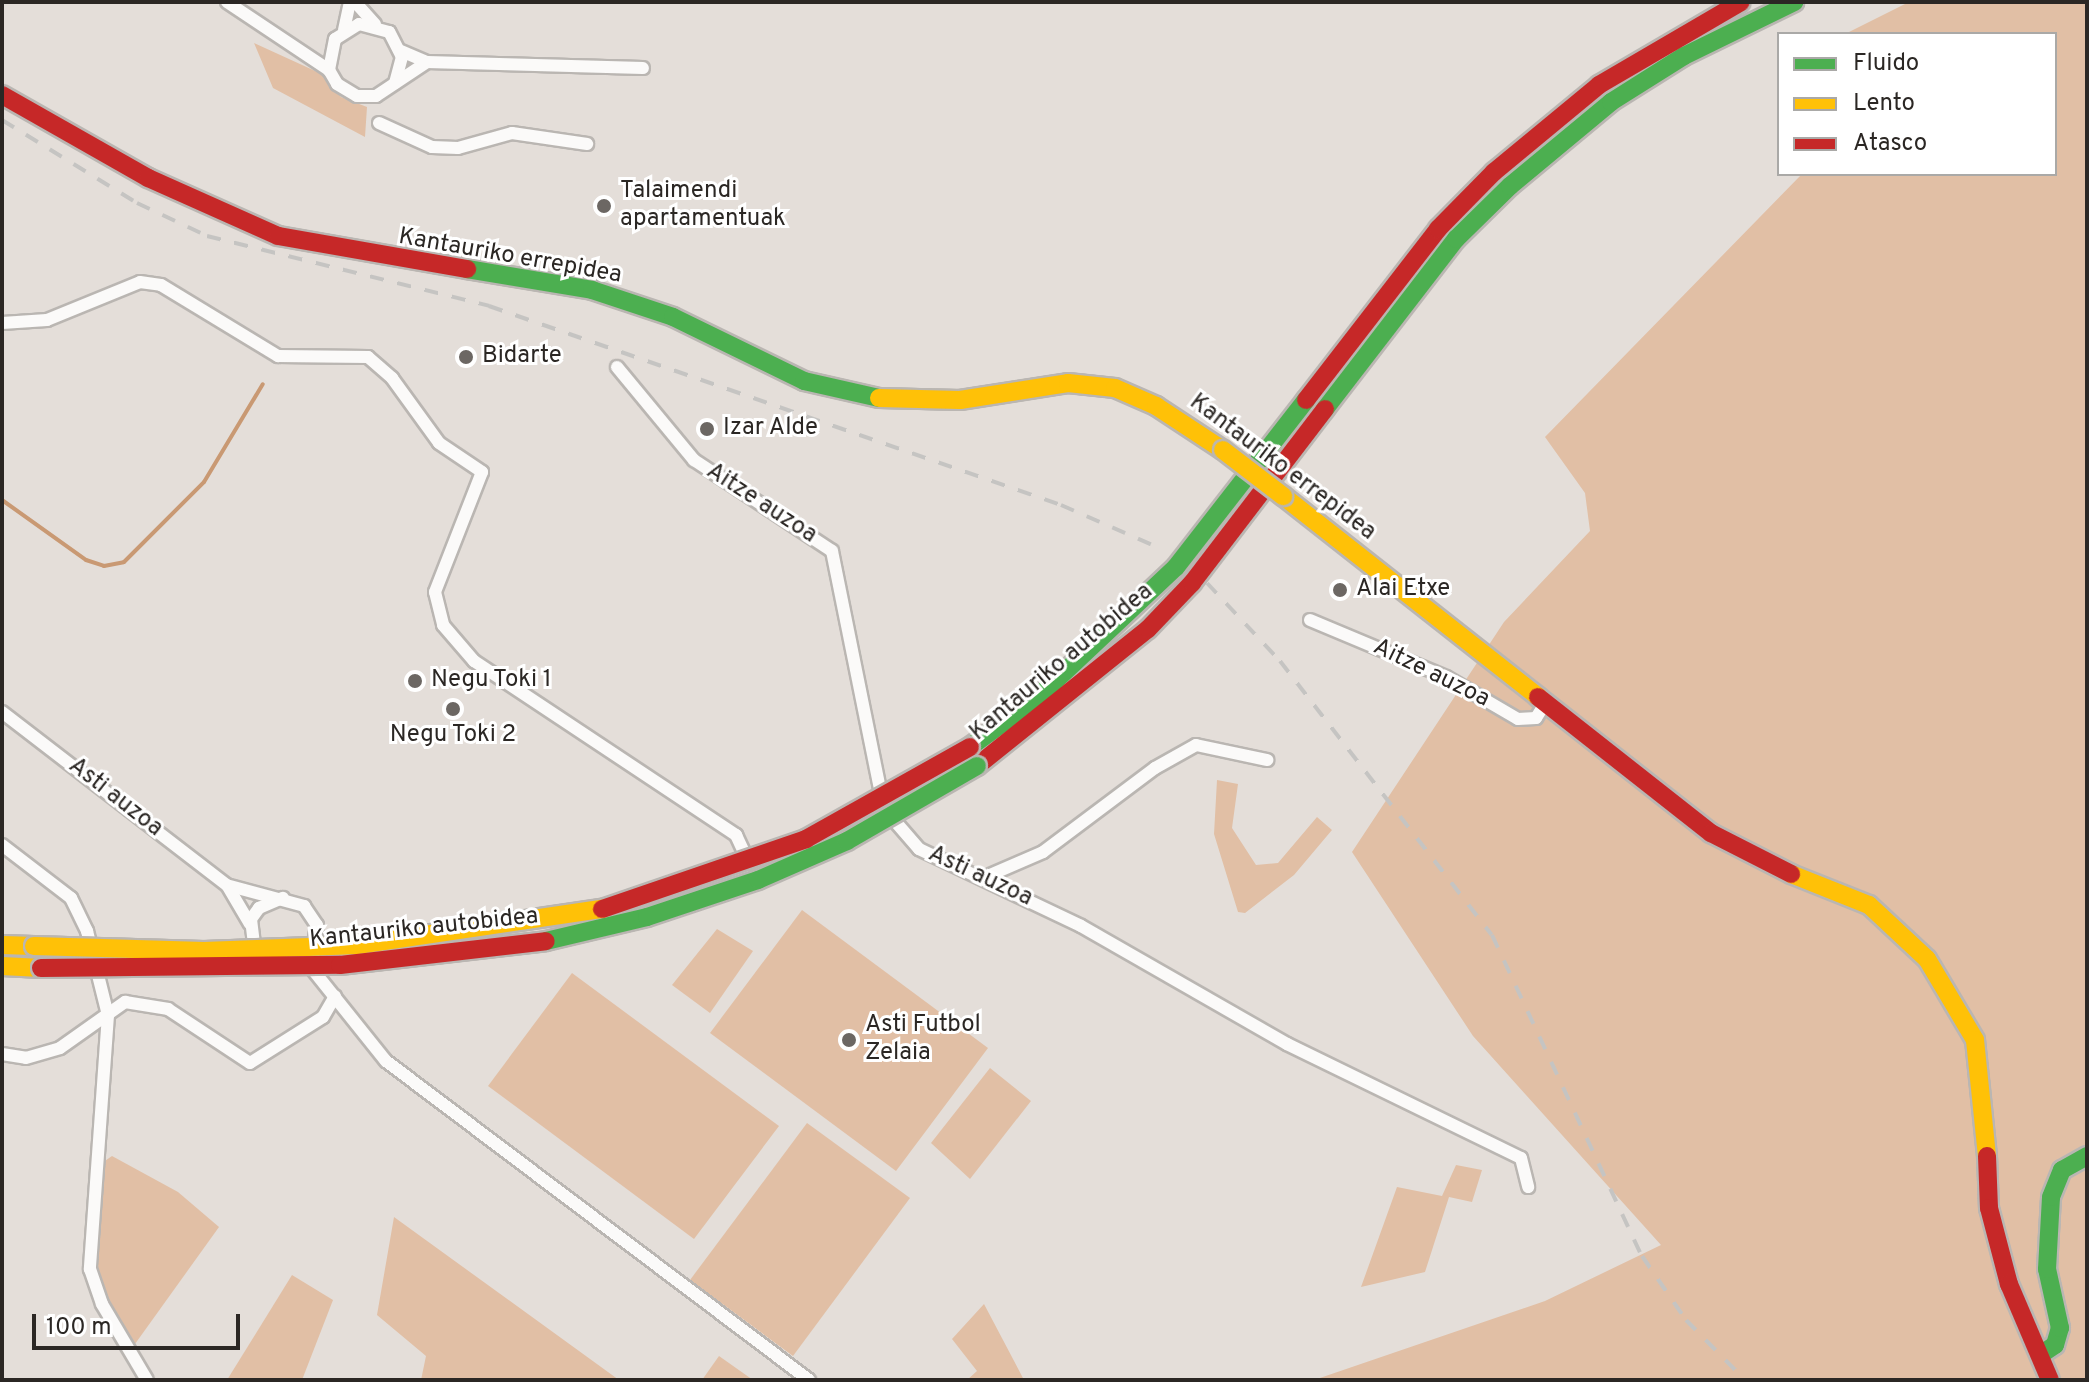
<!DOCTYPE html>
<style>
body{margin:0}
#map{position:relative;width:2089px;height:1382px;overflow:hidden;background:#e4ded9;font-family:Overpass,sans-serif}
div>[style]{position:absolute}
.green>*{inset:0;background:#e1bfa5}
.stream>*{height:4px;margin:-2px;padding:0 2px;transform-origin:2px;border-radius:2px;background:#c99973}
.roads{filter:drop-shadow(2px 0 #bab6b2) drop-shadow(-2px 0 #bab6b2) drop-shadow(0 2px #bab6b2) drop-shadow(0 -2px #bab6b2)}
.street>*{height:12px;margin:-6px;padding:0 6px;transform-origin:6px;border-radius:6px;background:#fbfaf9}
.fast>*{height:18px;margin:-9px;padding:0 9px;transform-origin:9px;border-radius:9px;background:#4caf50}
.slow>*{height:18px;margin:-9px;padding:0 9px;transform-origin:9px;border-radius:9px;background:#ffc107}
.jam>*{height:18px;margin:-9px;padding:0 9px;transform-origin:9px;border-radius:9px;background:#c62828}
.rail>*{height:4px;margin-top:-2px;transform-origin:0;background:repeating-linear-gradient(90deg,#c5c4c2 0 14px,transparent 0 28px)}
.bridges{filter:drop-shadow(2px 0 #bab6b2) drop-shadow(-2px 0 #bab6b2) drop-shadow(0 2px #bab6b2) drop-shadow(0 -2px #bab6b2)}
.fast-bridge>*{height:18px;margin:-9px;padding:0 9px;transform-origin:9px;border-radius:9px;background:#4caf50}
.slow-bridge>*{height:18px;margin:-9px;padding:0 9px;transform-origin:9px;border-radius:9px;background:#ffc107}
.jam-bridge>*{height:18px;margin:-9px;padding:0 9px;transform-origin:9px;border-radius:9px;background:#c62828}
.dots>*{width:22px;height:22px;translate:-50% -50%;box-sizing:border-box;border:4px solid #fff;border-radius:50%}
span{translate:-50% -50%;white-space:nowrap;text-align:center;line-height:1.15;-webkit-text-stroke:6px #fff;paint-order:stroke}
.poi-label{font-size:24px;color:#2b2724}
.left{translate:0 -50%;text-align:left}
.street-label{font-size:24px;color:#2b2724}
.frame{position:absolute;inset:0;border:4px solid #2b2724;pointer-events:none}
.legend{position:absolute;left:1777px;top:32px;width:280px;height:144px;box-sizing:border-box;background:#fff;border:2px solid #aaa9a7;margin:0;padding:10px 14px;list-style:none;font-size:24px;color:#2b2724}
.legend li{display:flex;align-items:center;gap:16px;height:40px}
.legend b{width:40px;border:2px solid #aaa9a7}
.scale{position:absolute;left:32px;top:1314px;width:208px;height:36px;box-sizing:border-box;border:4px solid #2b2724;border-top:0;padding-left:10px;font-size:24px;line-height:28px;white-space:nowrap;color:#2b2724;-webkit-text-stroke:6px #fff;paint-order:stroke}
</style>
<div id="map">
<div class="green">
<div style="clip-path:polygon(1909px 2px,2087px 2px,2087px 1380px,1314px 1380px,1545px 1301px,1661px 1245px,1473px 1036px,1352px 852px,1504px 622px,1590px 531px,1585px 493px,1545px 437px,1802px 174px,2055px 174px,2055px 34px,1845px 34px)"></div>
<div style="clip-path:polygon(254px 43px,324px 75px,341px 97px,367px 107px,365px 137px,273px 88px)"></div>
<div style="clip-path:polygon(1217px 780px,1238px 784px,1232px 828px,1256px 865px,1278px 863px,1317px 817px,1332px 830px,1294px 875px,1245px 913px,1238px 912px,1214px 834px)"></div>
<div style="clip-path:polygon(802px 910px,988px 1048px,896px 1171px,710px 1033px)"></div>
<div style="clip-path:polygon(717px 929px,753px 951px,710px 1013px,672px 985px)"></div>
<div style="clip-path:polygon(572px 973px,779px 1126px,694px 1239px,488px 1086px)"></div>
<div style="clip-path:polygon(990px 1068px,1031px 1101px,970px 1179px,931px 1143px)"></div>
<div style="clip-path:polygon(807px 1123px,910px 1198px,793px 1356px,690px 1280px)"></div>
<div style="clip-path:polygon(112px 1156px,178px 1192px,219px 1227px,135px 1344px,107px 1299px,97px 1265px,102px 1163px)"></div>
<div style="clip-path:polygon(1456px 1165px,1482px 1170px,1472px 1202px,1449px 1197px,1425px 1272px,1361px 1287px,1397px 1187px,1442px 1196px)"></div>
<div style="clip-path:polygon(394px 1217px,619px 1380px,421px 1380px,426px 1356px,377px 1315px)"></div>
<div style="clip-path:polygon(292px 1275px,333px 1300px,302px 1380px,227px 1380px)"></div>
<div style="clip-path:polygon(984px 1304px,1024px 1380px,967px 1380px,977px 1371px,952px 1339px)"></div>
<div style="clip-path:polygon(719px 1356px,753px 1380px,702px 1380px)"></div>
</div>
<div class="stream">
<div style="left:2px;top:500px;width:103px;rotate:35.5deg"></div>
<div style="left:86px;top:560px;width:19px;rotate:18deg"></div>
<div style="left:104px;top:566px;width:20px;rotate:-11deg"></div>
<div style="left:124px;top:562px;width:113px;rotate:-45deg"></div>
<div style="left:204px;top:482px;width:114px;rotate:-59deg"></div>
</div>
<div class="roads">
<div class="street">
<div style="left:227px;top:2px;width:123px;rotate:33.7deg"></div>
<div style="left:355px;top:2px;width:30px;rotate:48deg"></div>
<div style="left:344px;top:30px;width:29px;rotate:-78deg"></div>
<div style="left:401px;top:51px;width:28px;rotate:23deg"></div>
<div style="left:427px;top:62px;width:216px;rotate:1.6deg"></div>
<div style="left:395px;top:83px;width:27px;rotate:-75deg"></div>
<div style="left:402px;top:57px;width:28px;rotate:-117deg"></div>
<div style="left:389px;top:32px;width:31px;rotate:-165deg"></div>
<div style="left:359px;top:24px;width:28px;rotate:148deg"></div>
<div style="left:335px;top:39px;width:32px;rotate:101deg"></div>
<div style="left:329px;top:70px;width:16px;rotate:60deg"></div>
<div style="left:337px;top:84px;width:23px;rotate:31deg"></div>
<div style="left:357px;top:96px;width:19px"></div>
<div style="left:376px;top:96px;width:61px;rotate:-33.7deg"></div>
<div style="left:379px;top:123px;width:58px;rotate:24.4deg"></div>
<div style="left:432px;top:147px;width:26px;rotate:2deg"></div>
<div style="left:458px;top:148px;width:56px;rotate:-15.5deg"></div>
<div style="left:512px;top:133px;width:76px;rotate:8.3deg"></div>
<div style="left:2px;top:323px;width:45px;rotate:-3.8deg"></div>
<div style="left:47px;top:320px;width:100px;rotate:-22.2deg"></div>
<div style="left:140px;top:282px;width:21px;rotate:8deg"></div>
<div style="left:161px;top:285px;width:137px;rotate:31.3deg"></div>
<div style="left:278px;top:356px;width:90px;rotate:0.6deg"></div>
<div style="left:368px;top:357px;width:32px;rotate:41deg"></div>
<div style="left:392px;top:378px;width:80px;rotate:54.1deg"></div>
<div style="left:439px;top:443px;width:52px;rotate:34deg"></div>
<div style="left:482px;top:472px;width:129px;rotate:111.4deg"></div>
<div style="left:435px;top:592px;width:34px;rotate:76deg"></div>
<div style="left:443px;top:625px;width:48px;rotate:49.3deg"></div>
<div style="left:474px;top:661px;width:315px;rotate:33.6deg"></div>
<div style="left:736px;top:835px;width:31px;rotate:65deg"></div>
<div style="left:617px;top:367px;width:121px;rotate:50.4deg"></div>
<div style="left:694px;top:460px;width:165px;rotate:33.4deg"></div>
<div style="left:832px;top:551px;width:254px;rotate:78.6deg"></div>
<div style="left:1310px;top:620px;width:147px;rotate:22.7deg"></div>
<div style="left:1446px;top:677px;width:83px;rotate:30.3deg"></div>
<div style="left:1518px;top:719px;width:18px;rotate:-3deg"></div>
<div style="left:1536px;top:718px;width:15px;rotate:-58deg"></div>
<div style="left:2px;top:712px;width:284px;rotate:37.6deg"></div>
<div style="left:227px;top:885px;width:45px;rotate:59.5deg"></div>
<div style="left:887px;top:812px;width:49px;rotate:49.1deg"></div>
<div style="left:919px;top:849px;width:179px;rotate:25.4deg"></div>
<div style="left:1081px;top:926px;width:237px;rotate:29.8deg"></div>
<div style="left:1287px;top:1044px;width:260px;rotate:26deg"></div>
<div style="left:1521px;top:1158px;width:30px;rotate:76deg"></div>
<div style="left:2px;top:845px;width:87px;rotate:37.5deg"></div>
<div style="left:71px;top:898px;width:37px;rotate:64deg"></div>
<div style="left:87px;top:931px;width:87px;rotate:76deg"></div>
<div style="left:108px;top:1015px;width:255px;rotate:94.1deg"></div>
<div style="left:90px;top:1269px;width:37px;rotate:71deg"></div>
<div style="left:102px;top:1304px;width:88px;rotate:59.4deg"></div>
<div style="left:983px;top:878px;width:65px;rotate:-23.4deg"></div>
<div style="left:1043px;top:852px;width:140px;rotate:-36.9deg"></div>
<div style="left:1155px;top:768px;width:47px;rotate:-29.3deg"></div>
<div style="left:1196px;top:745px;width:73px;rotate:11.9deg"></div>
<div style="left:230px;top:886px;width:77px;rotate:15.1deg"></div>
<div style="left:304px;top:906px;width:23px;rotate:56deg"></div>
<div style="left:317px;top:925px;width:24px;rotate:99deg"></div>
<div style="left:255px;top:952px;width:33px;rotate:-97deg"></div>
<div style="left:251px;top:919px;width:14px;rotate:-54deg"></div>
<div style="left:259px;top:908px;width:26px;rotate:-23deg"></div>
<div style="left:309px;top:965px;width:123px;rotate:51.3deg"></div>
<div style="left:386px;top:1061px;width:530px;rotate:37.02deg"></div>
<div style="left:2px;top:1054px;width:24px;rotate:9deg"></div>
<div style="left:26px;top:1058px;width:35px;rotate:-16deg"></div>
<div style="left:60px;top:1048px;width:80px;rotate:-35.3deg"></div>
<div style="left:125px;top:1002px;width:44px;rotate:9.2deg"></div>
<div style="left:168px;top:1009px;width:98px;rotate:33.4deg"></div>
<div style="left:250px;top:1063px;width:86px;rotate:-32.2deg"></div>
<div style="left:323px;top:1017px;width:24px;rotate:-60deg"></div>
</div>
<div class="fast">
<div style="left:467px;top:269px;width:127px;rotate:9.5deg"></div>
<div style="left:592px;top:290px;width:85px;rotate:18.4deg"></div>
<div style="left:673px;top:317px;width:146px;rotate:26deg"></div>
<div style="left:804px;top:381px;width:77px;rotate:12.8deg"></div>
<div style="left:1325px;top:409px;width:215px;rotate:-52.4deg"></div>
<div style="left:1456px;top:239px;width:76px;rotate:-44.5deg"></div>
<div style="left:1510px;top:186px;width:131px;rotate:-39.7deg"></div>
<div style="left:1611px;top:102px;width:86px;rotate:-32.2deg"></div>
<div style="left:1684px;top:56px;width:123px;rotate:-26.1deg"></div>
<div style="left:970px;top:747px;width:84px;rotate:-36.3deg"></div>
<div style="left:1038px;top:697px;width:190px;rotate:-43.3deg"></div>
<div style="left:1176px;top:567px;width:212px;rotate:-52.1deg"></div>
<div style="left:2040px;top:1355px;width:18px;rotate:-34deg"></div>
<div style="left:2055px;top:1345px;width:18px;rotate:-74deg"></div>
<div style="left:2060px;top:1328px;width:60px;rotate:-102.4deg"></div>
<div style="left:2047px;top:1269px;width:72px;rotate:-86.8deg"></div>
<div style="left:2051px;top:1197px;width:29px;rotate:-68deg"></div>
<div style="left:2062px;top:1170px;width:29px;rotate:-29deg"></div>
</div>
<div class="slow">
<div style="left:879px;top:398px;width:81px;rotate:1.4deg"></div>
<div style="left:960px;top:400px;width:109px;rotate:-8.9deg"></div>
<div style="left:1068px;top:383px;width:47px;rotate:6.1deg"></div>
<div style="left:1115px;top:388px;width:45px;rotate:23.7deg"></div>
<div style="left:1156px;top:406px;width:80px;rotate:33.3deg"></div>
<div style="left:1283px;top:496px;width:325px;rotate:38.2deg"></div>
<div style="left:1791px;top:874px;width:84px;rotate:21.7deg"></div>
<div style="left:1869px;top:905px;width:79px;rotate:43deg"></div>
<div style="left:1927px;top:959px;width:94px;rotate:59.3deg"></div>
<div style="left:1975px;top:1040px;width:117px;rotate:84.1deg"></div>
<div style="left:2px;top:945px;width:32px;rotate:2deg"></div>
<div style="left:2px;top:966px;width:39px;rotate:3deg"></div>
</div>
<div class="jam">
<div style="left:2px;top:95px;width:168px;rotate:29.6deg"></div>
<div style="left:148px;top:178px;width:142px;rotate:24deg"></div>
<div style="left:278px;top:236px;width:192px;rotate:9.9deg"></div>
<div style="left:1306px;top:400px;width:216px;rotate:-52.3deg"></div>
<div style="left:1438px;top:229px;width:80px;rotate:-45.5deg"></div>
<div style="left:1494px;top:172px;width:136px;rotate:-39.6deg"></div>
<div style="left:1599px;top:85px;width:164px;rotate:-30.3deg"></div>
<div style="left:1538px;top:697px;width:220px;rotate:38.2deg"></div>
<div style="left:1711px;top:833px;width:90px;rotate:27.1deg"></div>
<div style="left:977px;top:766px;width:219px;rotate:-38.7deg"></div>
<div style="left:1148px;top:629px;width:64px;rotate:-46.3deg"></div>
<div style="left:1192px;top:583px;width:219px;rotate:-52.6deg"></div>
<div style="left:1987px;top:1156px;width:52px;rotate:87.8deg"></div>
<div style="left:1989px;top:1208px;width:79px;rotate:75.3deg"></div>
<div style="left:2009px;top:1284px;width:104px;rotate:66.9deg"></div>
</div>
</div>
<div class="rail">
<div style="left:2px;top:120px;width:158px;rotate:31.6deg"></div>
<div style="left:137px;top:203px;width:77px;rotate:25.2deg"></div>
<div style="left:207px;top:236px;width:291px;rotate:13.9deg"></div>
<div style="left:489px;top:306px;width:606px;rotate:19.18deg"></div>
<div style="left:1061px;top:505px;width:112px;rotate:23.6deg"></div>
<div style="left:1207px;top:583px;width:107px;rotate:46.9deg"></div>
<div style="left:1280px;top:661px;width:346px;rotate:52.3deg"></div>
<div style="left:1492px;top:935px;width:354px;rotate:65deg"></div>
<div style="left:1642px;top:1256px;width:78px;rotate:55.5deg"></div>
<div style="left:1686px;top:1320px;width:84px;rotate:45.5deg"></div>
</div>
<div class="bridges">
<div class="fast-bridge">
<div style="left:546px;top:941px;width:104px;rotate:-13.4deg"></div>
<div style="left:647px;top:917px;width:117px;rotate:-18.4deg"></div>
<div style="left:758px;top:880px;width:97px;rotate:-23.7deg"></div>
<div style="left:847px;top:841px;width:150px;rotate:-30deg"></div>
</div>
<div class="slow-bridge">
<div style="left:1223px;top:450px;width:76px;rotate:37.5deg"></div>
<div style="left:34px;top:946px;width:170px;rotate:1.7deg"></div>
<div style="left:204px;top:951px;width:153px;rotate:-2.2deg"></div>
<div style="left:357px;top:945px;width:248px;rotate:-8.4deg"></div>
</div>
<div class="jam-bridge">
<div style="left:602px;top:909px;width:216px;rotate:-18.9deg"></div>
<div style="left:806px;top:839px;width:188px;rotate:-29.3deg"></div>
<div style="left:41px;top:968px;width:299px;rotate:-0.6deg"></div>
<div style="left:340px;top:965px;width:207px;rotate:-6.6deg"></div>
</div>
</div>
<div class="dots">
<div style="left:604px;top:206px;background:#6c6763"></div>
<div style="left:466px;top:357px;background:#6c6763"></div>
<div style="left:707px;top:429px;background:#6c6763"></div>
<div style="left:1340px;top:590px;background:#6c6763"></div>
<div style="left:415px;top:681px;background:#6c6763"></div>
<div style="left:453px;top:709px;background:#6c6763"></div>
<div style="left:849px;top:1040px;background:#6c6763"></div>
</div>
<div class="poi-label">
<span class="left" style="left:620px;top:206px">Talaimendi<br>apartamentuak</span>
<span class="left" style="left:482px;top:357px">Bidarte</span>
<span class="left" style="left:723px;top:429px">Izar Alde</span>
<span class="left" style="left:1356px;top:590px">Alai Etxe</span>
<span class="left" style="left:431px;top:681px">Negu Toki 1</span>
<span style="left:453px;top:736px">Negu Toki 2</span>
<span class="left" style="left:865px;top:1040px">Asti Futbol<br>Zelaia</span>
</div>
<div class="street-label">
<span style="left:510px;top:257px;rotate:10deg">Kantauriko errepidea</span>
<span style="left:1282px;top:468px;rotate:37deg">Kantauriko errepidea</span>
<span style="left:761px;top:504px;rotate:33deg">Aitze auzoa</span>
<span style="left:1062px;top:663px;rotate:-40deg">Kantauriko autobidea</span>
<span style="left:1431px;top:674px;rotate:26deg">Aitze auzoa</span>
<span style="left:115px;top:798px;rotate:38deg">Asti auzoa</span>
<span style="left:980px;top:877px;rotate:25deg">Asti auzoa</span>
<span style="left:424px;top:929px;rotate:-6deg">Kantauriko autobidea</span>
</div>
<div class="frame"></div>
<ul class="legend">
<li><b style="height:10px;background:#4caf50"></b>Fluido</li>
<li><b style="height:10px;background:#ffc107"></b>Lento</li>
<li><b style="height:10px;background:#c62828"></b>Atasco</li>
</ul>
<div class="scale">100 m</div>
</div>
